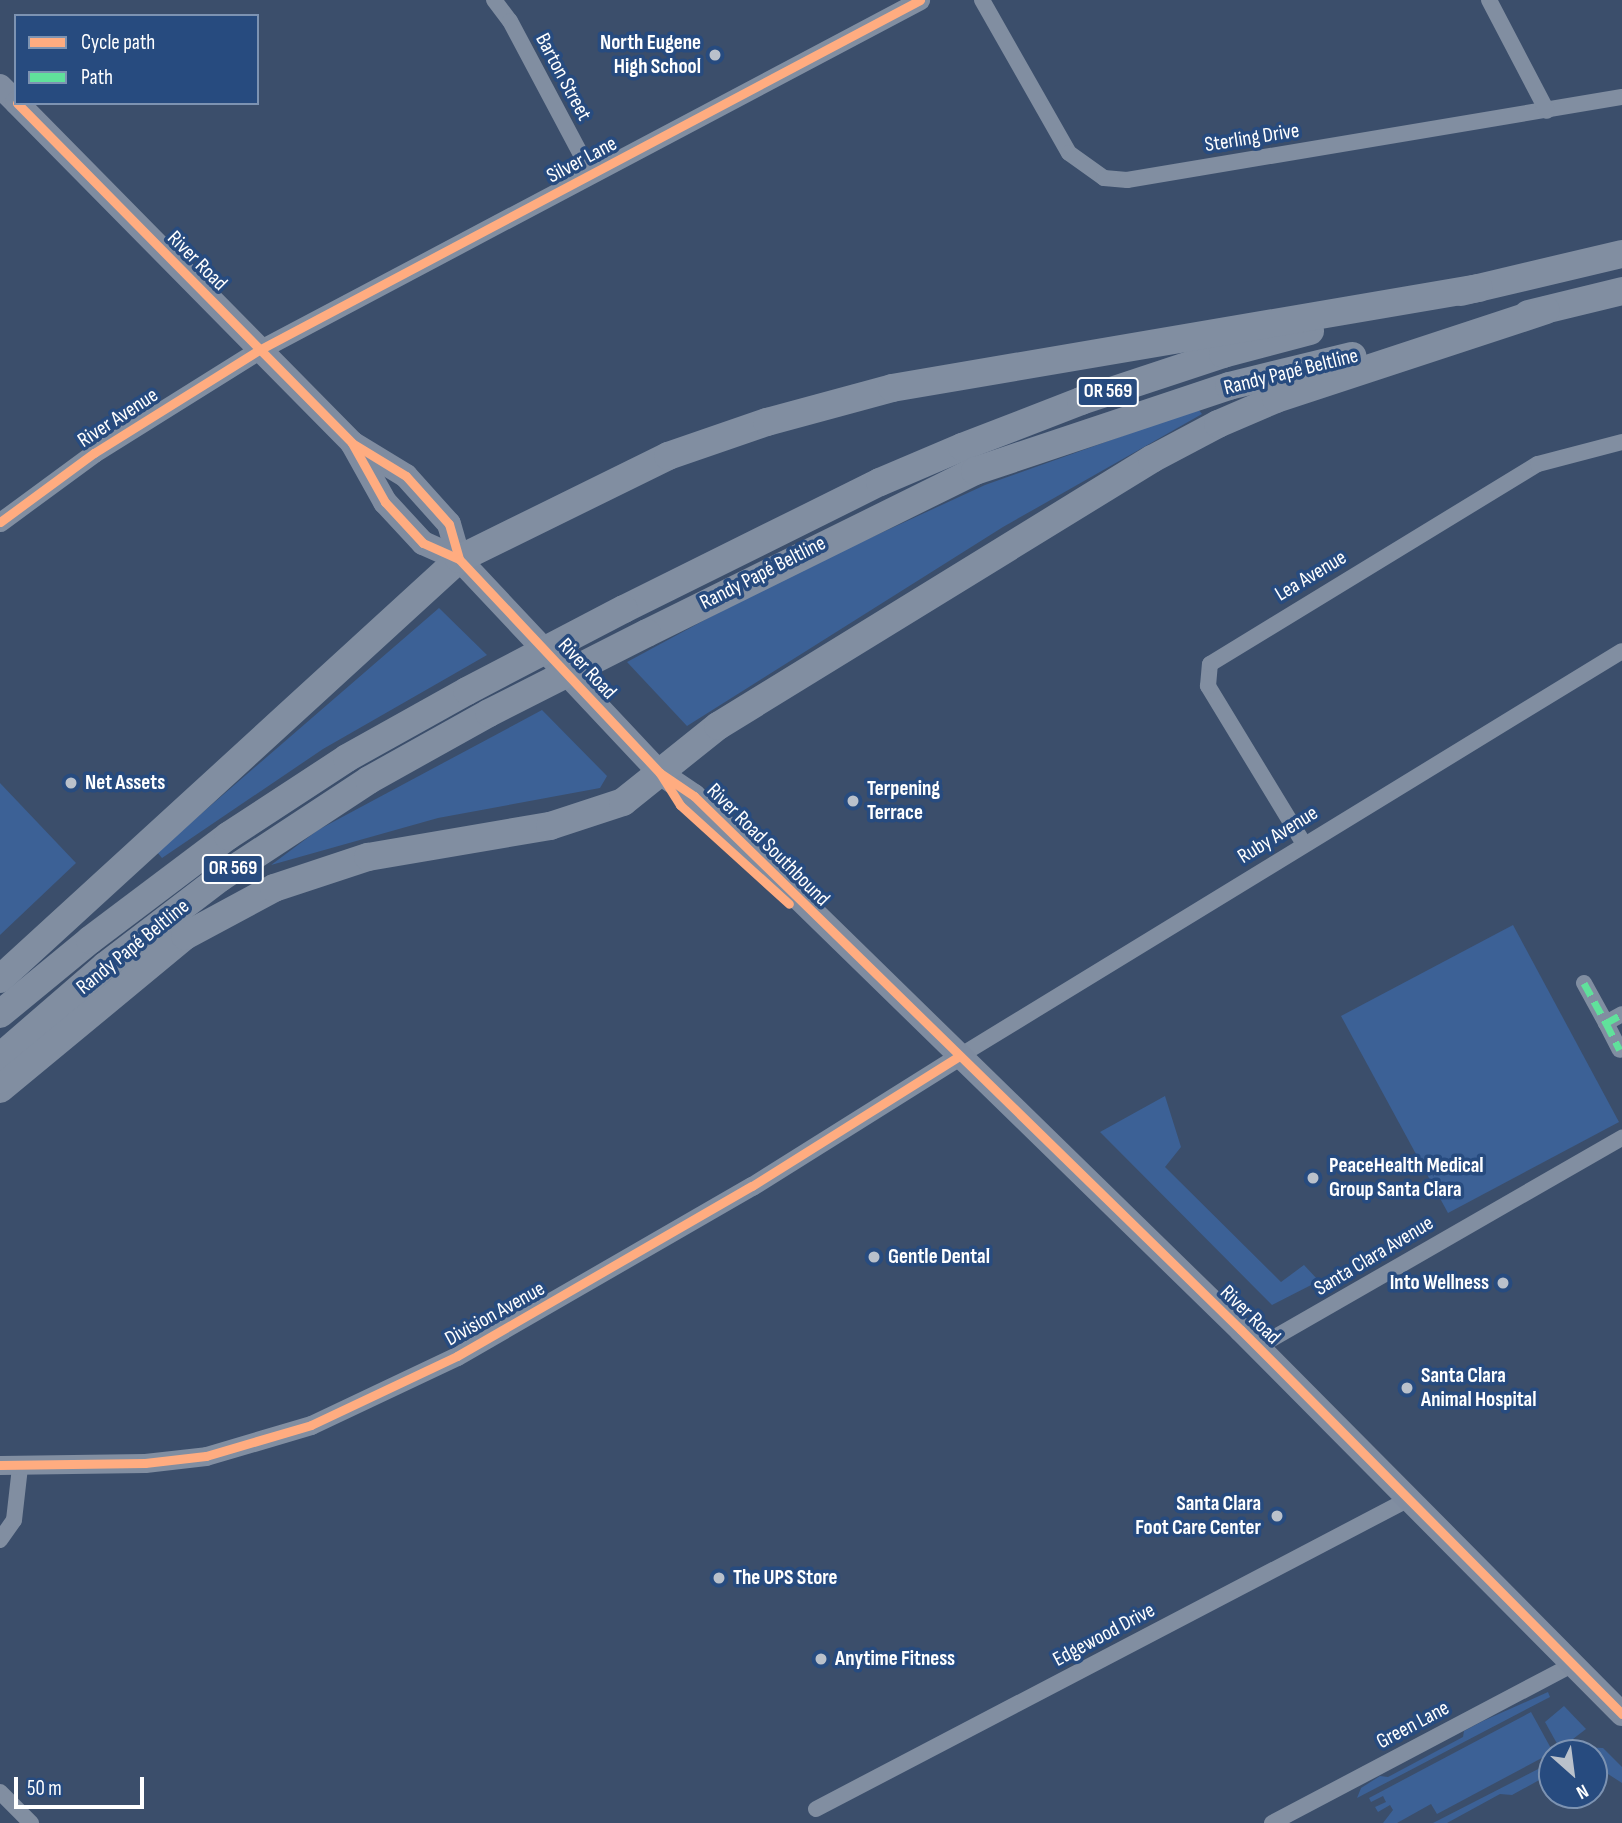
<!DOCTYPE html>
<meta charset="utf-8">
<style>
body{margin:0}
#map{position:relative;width:1622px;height:1823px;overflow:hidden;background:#3b4e6b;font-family:"Sofia Sans Condensed",sans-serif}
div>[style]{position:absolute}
.green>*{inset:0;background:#3c6196}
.minor>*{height:16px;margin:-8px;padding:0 8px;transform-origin:8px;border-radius:8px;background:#818ea1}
.tertiary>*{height:19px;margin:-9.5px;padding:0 9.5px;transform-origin:9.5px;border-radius:9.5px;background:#818ea1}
.primary>*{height:24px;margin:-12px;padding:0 12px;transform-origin:12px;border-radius:12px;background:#7f8ca0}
.motorway>*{height:28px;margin:-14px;padding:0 14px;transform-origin:14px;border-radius:14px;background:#818ea1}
.motorway-bridge>*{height:28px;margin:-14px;padding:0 14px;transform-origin:14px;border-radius:14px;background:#818ea1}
.quiet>*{height:7px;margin-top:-3.5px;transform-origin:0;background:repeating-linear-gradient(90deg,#60e19b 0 14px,transparent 0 21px)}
.cycleway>*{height:9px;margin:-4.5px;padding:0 4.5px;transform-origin:4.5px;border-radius:4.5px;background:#ffac80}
.dots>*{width:19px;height:19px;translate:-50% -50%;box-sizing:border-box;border:4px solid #274b7f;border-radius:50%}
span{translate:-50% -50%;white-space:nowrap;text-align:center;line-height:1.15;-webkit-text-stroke:7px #274b7f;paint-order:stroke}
.shield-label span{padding:2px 5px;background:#274b7f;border:2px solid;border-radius:5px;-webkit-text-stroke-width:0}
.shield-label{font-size:19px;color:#fff;font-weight:700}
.poi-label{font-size:21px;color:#fff;font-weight:700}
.right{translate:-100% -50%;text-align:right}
.left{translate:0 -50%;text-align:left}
.street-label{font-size:21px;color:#fff}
.legend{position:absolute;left:14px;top:14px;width:245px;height:91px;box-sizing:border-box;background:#274b7f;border:2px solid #7d93b2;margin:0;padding:9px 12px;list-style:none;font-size:21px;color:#fff}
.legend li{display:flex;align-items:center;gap:14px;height:35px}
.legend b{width:35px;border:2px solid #7d93b2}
.north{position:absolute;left:1538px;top:1739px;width:70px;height:70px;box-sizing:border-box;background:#274b7f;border:2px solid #7d93b2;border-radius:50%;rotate:152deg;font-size:19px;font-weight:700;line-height:28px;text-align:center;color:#fff}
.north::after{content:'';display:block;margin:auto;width:24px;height:32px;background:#bac1cb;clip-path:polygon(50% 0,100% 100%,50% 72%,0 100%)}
.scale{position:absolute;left:14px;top:1777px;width:130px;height:32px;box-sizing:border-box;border:4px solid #fff;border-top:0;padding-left:9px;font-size:21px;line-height:24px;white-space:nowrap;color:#fff;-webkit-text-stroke:5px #274b7f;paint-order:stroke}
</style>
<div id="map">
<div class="green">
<div style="clip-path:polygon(1198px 409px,1202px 414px,1003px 527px,687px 726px,627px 662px,779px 580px,985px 485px)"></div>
<div style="clip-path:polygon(439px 608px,487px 655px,323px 749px,162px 858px,157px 852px)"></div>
<div style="clip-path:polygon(542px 710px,607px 776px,600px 788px,438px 818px,271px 865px,318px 830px)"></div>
<div style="clip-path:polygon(0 783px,76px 863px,0 935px)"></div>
<div style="clip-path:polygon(1513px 925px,1619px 1122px,1448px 1213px,1341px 1016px)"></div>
<div style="clip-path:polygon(1165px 1096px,1181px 1147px,1165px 1167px,1281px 1282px,1304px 1265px,1319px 1281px,1272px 1305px,1100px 1132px)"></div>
<div style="clip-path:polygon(1548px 1692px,1550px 1697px,1357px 1798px,1361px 1788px,1380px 1776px,1388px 1777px,1463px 1737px,1464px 1731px,1483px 1721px)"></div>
<div style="clip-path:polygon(1564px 1706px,1586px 1729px,1560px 1749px,1545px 1722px)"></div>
<div style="clip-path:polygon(1531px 1712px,1553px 1752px,1437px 1814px,1431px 1804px,1397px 1823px,1383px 1823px,1393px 1810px,1390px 1805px,1378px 1812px,1375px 1807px,1386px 1802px,1383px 1796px,1371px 1802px,1369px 1798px)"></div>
<div style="clip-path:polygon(1581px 1747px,1603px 1748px,1622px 1767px,1622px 1783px,1594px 1765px,1594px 1753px,1568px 1753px)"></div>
<div style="clip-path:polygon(1548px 1764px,1552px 1773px,1512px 1795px,1500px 1794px,1447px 1823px,1433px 1823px)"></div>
</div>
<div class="minor">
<div style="left:494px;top:0;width:26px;rotate:53deg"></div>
<div style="left:510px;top:21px;width:174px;rotate:62deg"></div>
<div style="left:982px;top:0;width:176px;rotate:60.4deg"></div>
<div style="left:1069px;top:153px;width:43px;rotate:35.5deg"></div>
<div style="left:1104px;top:178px;width:23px;rotate:5deg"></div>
<div style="left:1127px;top:180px;width:502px;rotate:-9.52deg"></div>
<div style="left:1489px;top:0;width:125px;rotate:62.4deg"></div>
<div style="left:1304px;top:844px;width:185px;rotate:-121.3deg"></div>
<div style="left:1208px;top:686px;width:22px;rotate:-85deg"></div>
<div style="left:1210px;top:664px;width:384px;rotate:-31.4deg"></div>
<div style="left:1538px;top:464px;width:87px;rotate:-14.7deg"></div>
<div style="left:1584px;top:983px;width:46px;rotate:61.2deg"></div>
<div style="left:1606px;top:1023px;width:18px;rotate:-29deg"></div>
<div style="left:1606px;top:1023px;width:30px;rotate:63deg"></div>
<div style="left:958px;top:1057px;width:778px;rotate:-31.44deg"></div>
<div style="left:1258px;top:1347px;width:420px;rotate:-29.9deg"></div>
<div style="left:0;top:1540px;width:24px;rotate:-55deg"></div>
<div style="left:14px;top:1520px;width:53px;rotate:-83.5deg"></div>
<div style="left:0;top:1792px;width:44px;rotate:45deg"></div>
<div style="left:816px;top:1809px;width:671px;rotate:-27.6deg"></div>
<div style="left:1272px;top:1823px;width:341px;rotate:-27.8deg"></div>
</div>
<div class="tertiary">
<div style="left:0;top:522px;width:117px;rotate:-36.3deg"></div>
<div style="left:94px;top:453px;width:195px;rotate:-32deg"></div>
<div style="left:259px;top:350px;width:748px;rotate:-27.9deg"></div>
<div style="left:0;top:1465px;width:145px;rotate:-0.8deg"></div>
<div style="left:145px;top:1463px;width:61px;rotate:-6.5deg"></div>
<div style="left:206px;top:1456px;width:109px;rotate:-16.4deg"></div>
<div style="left:311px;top:1425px;width:161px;rotate:-25.3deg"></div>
<div style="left:457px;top:1356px;width:340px;rotate:-30deg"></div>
<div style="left:752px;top:1186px;width:243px;rotate:-32.1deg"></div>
</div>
<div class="primary">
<div style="left:0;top:86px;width:23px;rotate:45deg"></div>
<div style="left:17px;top:103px;width:477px;rotate:45.4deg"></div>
<div style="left:352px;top:443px;width:63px;rotate:31.4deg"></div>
<div style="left:406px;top:476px;width:64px;rotate:48.1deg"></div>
<div style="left:449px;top:524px;width:36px;rotate:74deg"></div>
<div style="left:352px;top:443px;width:68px;rotate:60.8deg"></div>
<div style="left:385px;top:502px;width:56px;rotate:47.2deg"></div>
<div style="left:423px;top:543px;width:39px;rotate:24deg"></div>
<div style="left:459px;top:559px;width:294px;rotate:46.8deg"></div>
<div style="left:660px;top:773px;width:41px;rotate:34.1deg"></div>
<div style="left:694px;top:796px;width:764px;rotate:44.31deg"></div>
<div style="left:1241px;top:1330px;width:541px;rotate:45.22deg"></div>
</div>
<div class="motorway">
<div style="left:1461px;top:292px;width:165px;rotate:-13.3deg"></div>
<div style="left:1528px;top:314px;width:97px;rotate:-13.7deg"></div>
<div style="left:624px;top:609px;width:286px;rotate:-26.4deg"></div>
<div style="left:880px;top:482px;width:89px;rotate:-23.1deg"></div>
<div style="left:962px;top:447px;width:128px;rotate:-21.1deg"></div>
<div style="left:1081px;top:401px;width:150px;rotate:-18.3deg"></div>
<div style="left:1223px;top:354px;width:90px;rotate:-14.8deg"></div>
<div style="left:647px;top:633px;width:366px;rotate:-26.3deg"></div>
<div style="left:975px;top:471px;width:268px;rotate:-18.5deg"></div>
<div style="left:1229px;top:386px;width:127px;rotate:-13.7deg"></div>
<div style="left:0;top:979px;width:622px;rotate:-42.46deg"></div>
<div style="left:459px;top:559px;width:233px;rotate:-26.2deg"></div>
<div style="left:668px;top:456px;width:105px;rotate:-19deg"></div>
<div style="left:767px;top:422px;width:130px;rotate:-15.2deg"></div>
<div style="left:892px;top:388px;width:595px;rotate:-9.67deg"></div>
<div style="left:0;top:1014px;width:117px;rotate:-39.4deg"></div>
<div style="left:90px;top:940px;width:173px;rotate:-37deg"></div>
<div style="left:228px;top:836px;width:142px;rotate:-33.2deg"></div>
<div style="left:347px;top:758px;width:137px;rotate:-29.2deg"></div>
<div style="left:0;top:1057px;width:139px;rotate:-40.9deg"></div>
<div style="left:105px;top:966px;width:145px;rotate:-37.4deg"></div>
<div style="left:220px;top:878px;width:178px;rotate:-33.3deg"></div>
<div style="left:369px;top:780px;width:137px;rotate:-29.2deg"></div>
<div style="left:0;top:1089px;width:240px;rotate:-39.6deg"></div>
<div style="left:185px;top:936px;width:101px;rotate:-28.3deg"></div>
<div style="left:274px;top:888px;width:99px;rotate:-18.3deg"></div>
<div style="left:368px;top:857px;width:185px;rotate:-9.7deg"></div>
<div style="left:550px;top:826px;width:77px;rotate:-18.2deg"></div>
<div style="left:623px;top:802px;width:122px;rotate:-38.7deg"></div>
<div style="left:718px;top:726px;width:510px;rotate:-31.6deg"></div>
<div style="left:1152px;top:459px;width:75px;rotate:-27.9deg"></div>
<div style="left:1218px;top:424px;width:63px;rotate:-23.3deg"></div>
<div style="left:1276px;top:399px;width:284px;rotate:-18.2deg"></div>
</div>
<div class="motorway-bridge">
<div style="left:467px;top:691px;width:177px;rotate:-27.6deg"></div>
<div style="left:489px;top:713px;width:177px;rotate:-26.9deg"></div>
</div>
<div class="quiet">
<div style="left:1584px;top:983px;width:46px;rotate:61.2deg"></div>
<div style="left:1606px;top:1023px;width:18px;rotate:-29deg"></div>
<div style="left:1606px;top:1023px;width:30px;rotate:63deg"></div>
</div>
<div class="cycleway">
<div style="left:17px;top:103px;width:477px;rotate:45.4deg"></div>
<div style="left:352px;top:443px;width:63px;rotate:31.4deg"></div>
<div style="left:406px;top:476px;width:64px;rotate:48.1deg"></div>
<div style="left:449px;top:524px;width:36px;rotate:74deg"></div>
<div style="left:352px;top:443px;width:68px;rotate:60.8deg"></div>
<div style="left:385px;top:502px;width:56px;rotate:47.2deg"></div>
<div style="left:423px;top:543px;width:39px;rotate:24deg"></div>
<div style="left:459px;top:559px;width:294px;rotate:46.8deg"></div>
<div style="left:660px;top:773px;width:41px;rotate:34.1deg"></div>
<div style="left:694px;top:796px;width:764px;rotate:44.31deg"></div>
<div style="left:1241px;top:1330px;width:541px;rotate:45.22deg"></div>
<div style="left:0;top:522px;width:117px;rotate:-36.3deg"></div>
<div style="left:94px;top:453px;width:195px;rotate:-32deg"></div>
<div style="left:259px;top:350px;width:748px;rotate:-27.9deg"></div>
<div style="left:660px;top:773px;width:38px;rotate:58deg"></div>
<div style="left:680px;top:805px;width:147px;rotate:42.2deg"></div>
<div style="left:0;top:1465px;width:145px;rotate:-0.8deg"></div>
<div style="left:145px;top:1463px;width:61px;rotate:-6.5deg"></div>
<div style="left:206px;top:1456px;width:109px;rotate:-16.4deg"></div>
<div style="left:311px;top:1425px;width:161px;rotate:-25.3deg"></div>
<div style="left:457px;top:1356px;width:340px;rotate:-30deg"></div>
<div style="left:752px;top:1186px;width:243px;rotate:-32.1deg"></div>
</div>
<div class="dots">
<div style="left:715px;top:55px;background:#bac1cb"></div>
<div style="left:71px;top:783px;background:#bac1cb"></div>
<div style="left:853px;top:801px;background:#bac1cb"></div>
<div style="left:1313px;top:1178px;background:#bac1cb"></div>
<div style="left:874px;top:1257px;background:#bac1cb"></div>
<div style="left:1503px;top:1283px;background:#bac1cb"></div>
<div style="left:1407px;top:1388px;background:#bac1cb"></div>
<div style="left:1277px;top:1516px;background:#bac1cb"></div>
<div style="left:719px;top:1578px;background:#bac1cb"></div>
<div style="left:821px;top:1659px;background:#bac1cb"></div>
</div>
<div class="shield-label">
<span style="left:1108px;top:392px">OR 569</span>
<span style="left:233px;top:869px">OR 569</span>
</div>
<div class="poi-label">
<span class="right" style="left:701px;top:55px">North Eugene<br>High School</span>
<span class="left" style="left:85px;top:783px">Net Assets</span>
<span class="left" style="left:867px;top:801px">Terpening<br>Terrace</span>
<span class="left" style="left:1329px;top:1178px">PeaceHealth Medical<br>Group Santa Clara</span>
<span class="left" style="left:888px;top:1257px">Gentle Dental</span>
<span class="right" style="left:1489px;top:1283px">Into Wellness</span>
<span class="left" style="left:1421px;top:1388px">Santa Clara<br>Animal Hospital</span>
<span class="right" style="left:1261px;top:1516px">Santa Clara<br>Foot Care Center</span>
<span class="left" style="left:733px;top:1578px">The UPS Store</span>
<span class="left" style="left:835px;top:1659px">Anytime Fitness</span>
</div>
<div class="street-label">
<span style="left:563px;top:77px;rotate:62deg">Barton Street</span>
<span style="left:1252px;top:138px;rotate:-9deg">Sterling Drive</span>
<span style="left:582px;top:160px;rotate:-28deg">Silver Lane</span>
<span style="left:197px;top:261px;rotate:45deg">River Road</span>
<span style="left:1291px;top:372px;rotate:-14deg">Randy Papé Beltline</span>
<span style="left:118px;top:418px;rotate:-33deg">River Avenue</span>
<span style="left:763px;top:573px;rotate:-27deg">Randy Papé Beltline</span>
<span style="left:1311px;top:576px;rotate:-31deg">Lea Avenue</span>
<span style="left:587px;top:669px;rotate:47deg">River Road</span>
<span style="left:1278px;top:835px;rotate:-32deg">Ruby Avenue</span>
<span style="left:768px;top:845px;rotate:45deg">River Road Southbound</span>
<span style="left:133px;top:947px;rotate:-39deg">Randy Papé Beltline</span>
<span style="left:1374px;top:1256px;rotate:-31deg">Santa Clara Avenue</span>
<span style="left:495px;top:1314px;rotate:-29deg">Division Avenue</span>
<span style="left:1250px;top:1315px;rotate:44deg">River Road</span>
<span style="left:1104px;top:1635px;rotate:-28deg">Edgewood Drive</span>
<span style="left:1413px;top:1725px;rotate:-28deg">Green Lane</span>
</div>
<ul class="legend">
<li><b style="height:9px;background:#ffac80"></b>Cycle path</li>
<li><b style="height:9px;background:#60e19b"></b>Path</li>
</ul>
<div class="north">N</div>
<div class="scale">50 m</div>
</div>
